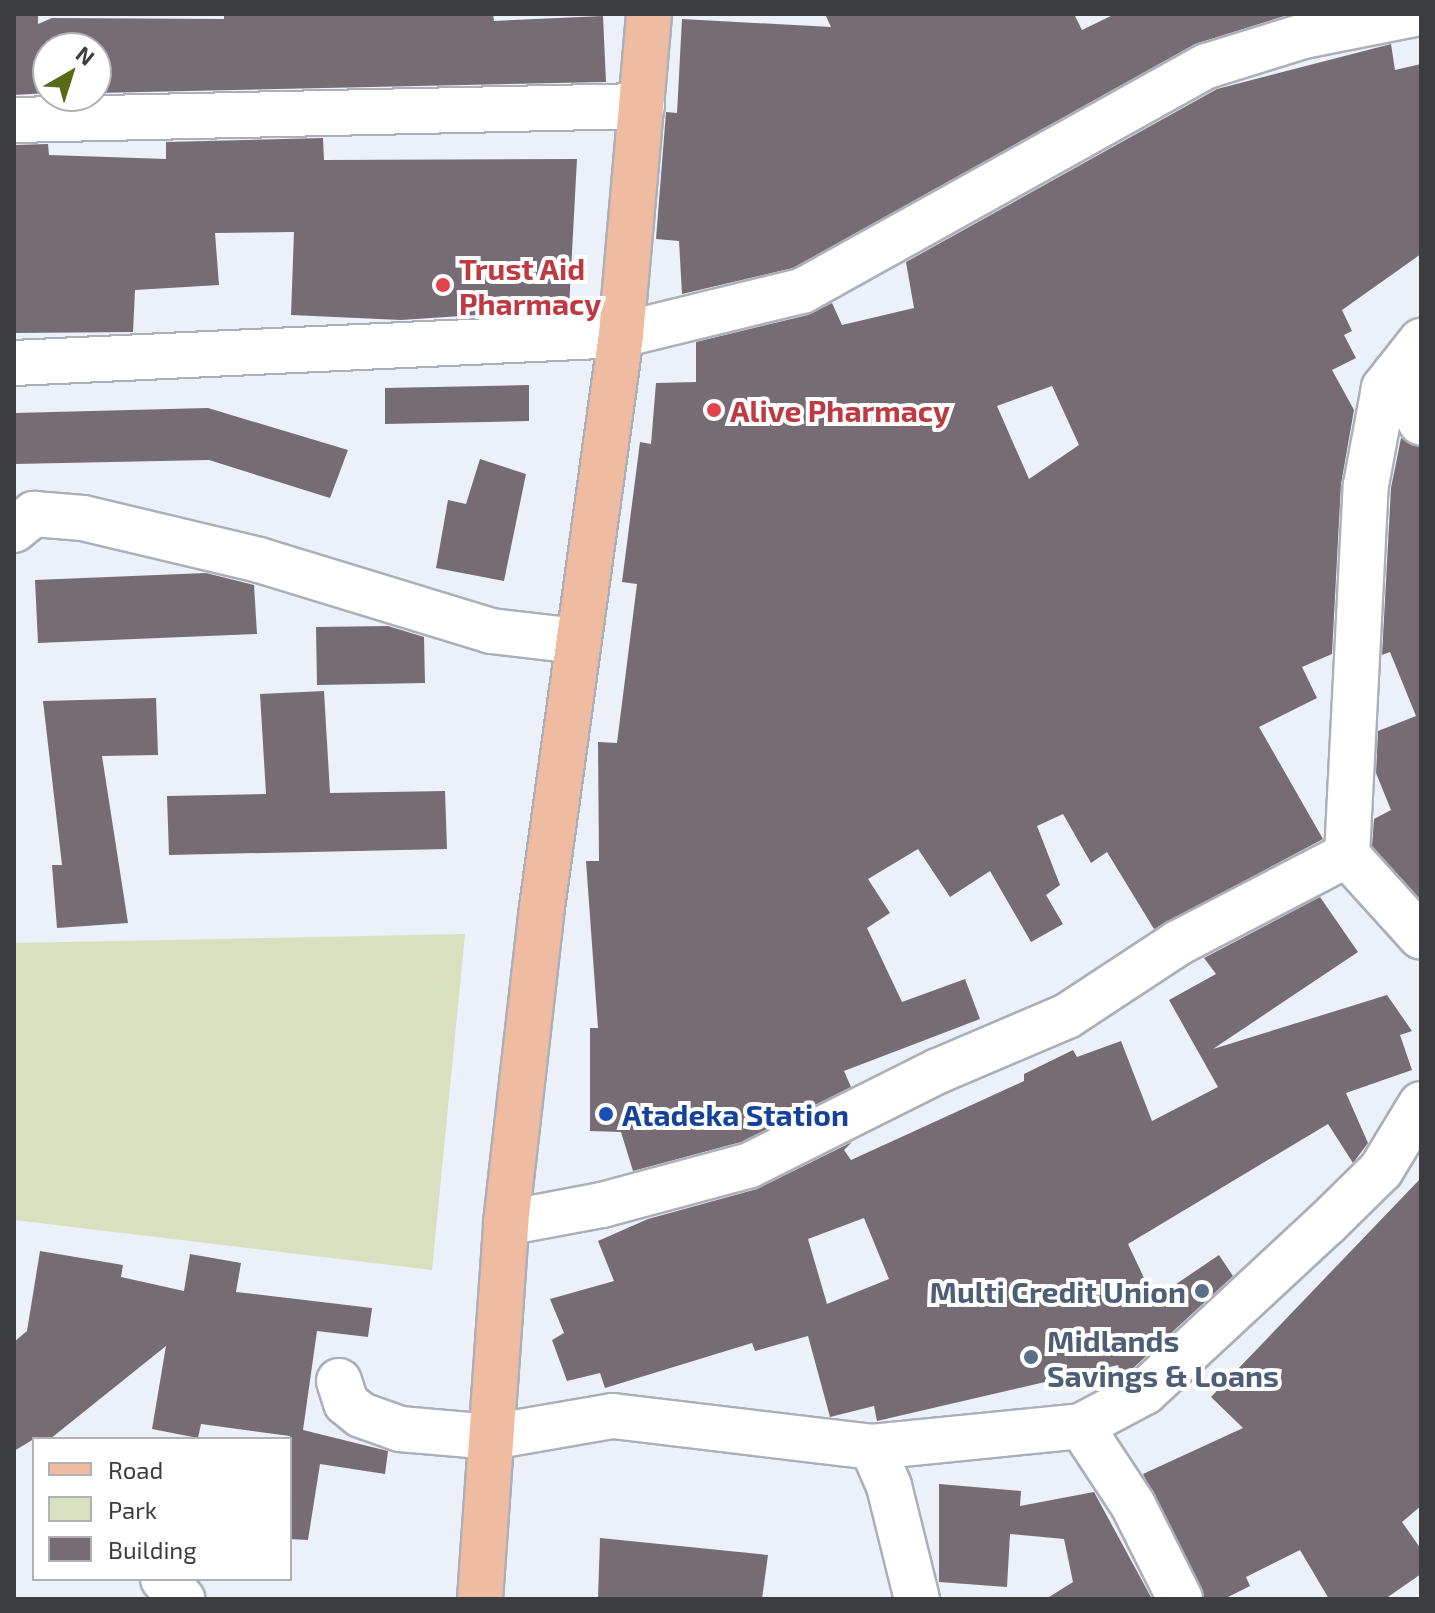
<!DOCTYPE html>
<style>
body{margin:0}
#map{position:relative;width:1435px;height:1613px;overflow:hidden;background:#ecf0f9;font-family:"Exo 2",sans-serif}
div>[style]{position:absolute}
.green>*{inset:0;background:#d9e0bf}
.building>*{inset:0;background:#756d73}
.roads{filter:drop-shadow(2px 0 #acafb8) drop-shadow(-2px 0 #acafb8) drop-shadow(0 2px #acafb8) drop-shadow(0 -2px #acafb8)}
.minor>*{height:44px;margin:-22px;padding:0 22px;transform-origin:22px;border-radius:22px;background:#fff}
.major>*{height:44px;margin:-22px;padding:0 22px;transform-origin:22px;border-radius:22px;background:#efbca2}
.dots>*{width:22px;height:22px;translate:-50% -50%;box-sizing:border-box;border:4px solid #fff;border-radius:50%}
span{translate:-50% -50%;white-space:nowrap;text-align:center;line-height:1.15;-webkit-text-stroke:8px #fff;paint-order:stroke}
.health-label{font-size:30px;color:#be3a42;font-weight:700}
.left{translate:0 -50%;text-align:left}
.transit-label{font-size:30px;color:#164399;font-weight:700}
.service-label{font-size:30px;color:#4e5e75;font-weight:700}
.right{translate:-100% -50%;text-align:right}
.frame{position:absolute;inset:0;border:16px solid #3b3d40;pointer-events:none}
.legend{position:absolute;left:32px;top:1437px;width:260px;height:144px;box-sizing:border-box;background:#fff;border:2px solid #b1b1b3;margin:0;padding:10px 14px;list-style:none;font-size:24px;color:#3b3d40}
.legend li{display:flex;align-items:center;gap:16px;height:40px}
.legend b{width:40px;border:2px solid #b1b1b3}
.north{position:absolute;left:32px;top:32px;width:80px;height:80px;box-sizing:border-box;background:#fff;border:2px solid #b1b1b3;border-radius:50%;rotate:39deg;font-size:22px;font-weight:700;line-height:32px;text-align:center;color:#3b3d40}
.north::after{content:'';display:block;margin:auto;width:28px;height:36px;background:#596a16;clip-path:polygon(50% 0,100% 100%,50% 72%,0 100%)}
</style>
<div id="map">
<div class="green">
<div style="clip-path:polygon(465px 934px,432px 1270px,14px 1220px,14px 943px)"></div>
</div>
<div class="building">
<div style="clip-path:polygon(14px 14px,38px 14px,38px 24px,52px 18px,224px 19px,224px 14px,493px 14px,494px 21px,603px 16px,606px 82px,96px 93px,96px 48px,48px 48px,48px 93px,14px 95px)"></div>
<div style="clip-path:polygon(825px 14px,1074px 14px,1082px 30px,1115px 14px,1291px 14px,1195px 44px,793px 268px,682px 294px,679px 241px,656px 239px,666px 112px,677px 113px,682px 19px,831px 27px)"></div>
<div style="clip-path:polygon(evenodd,1391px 44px,1395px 70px,1421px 64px,1421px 254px,1342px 310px,1352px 331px,1344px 335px,1356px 358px,1332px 370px,1354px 410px,1341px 484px,1332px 654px,1302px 667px,1317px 698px,1259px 727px,1323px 839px,1154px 929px,1107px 852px,1091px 863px,1063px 814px,1037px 826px,1060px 885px,1046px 895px,1063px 924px,1031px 942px,990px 871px,950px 897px,918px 849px,868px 879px,890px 913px,867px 928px,902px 1002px,965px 979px,980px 1019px,844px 1071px,851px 1087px,741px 1142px,633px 1171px,621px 1132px,590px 1131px,590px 1028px,598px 1028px,586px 861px,599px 861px,598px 742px,617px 743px,637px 584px,622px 582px,640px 442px,651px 444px,656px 383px,696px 382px,696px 342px,808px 315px,832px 303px,842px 325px,914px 308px,906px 262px,1217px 89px,1391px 44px,1052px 386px,1079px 445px,1029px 479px,997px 406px,1052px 386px)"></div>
<div style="clip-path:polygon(323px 138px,324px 160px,577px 159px,569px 308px,523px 306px,523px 312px,401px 320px,291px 315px,294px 232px,215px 233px,219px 285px,135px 290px,133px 332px,14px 333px,14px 145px,48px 144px,49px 155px,166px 159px,166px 142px)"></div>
<div style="clip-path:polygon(529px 385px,529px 421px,385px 424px,385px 388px)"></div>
<div style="clip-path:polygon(208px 408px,348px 450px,330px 498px,209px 460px,14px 464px,14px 413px)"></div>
<div style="clip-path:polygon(1401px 438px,1421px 448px,1421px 900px,1372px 846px,1374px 819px,1391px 810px,1376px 773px,1378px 731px,1416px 716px,1390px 652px,1382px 655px,1391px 488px)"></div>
<div style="clip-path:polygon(480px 459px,526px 474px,504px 581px,436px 568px,448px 500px,466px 504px)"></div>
<div style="clip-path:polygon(206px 573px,254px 585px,257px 634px,38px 643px,35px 580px)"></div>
<div style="clip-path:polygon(388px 626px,424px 637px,425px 683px,317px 685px,316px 627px)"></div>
<div style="clip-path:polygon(324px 691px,330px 793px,445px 791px,447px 849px,169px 855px,167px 796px,266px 794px,260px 694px)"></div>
<div style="clip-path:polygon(156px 698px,158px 755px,102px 756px,128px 923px,57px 928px,52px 865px,62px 865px,43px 701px)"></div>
<div style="clip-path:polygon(evenodd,1320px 897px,1358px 952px,1213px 1049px,1387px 995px,1412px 1031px,1400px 1035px,1412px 1070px,1346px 1093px,1368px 1143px,1353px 1163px,1328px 1124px,1128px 1244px,1154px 1299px,1219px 1255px,1233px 1276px,1130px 1371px,1121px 1376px,1118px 1365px,877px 1421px,874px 1406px,830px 1417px,808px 1336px,755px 1351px,752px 1343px,605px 1388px,600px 1373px,567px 1381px,552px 1340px,564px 1333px,550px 1299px,614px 1281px,598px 1241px,648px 1219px,757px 1189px,852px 1142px,844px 1150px,851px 1160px,1024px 1081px,1024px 1074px,1073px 1050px,1077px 1057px,1121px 1041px,1152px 1121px,1218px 1087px,1169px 1000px,1216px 974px,1204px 958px,1320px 897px,864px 1218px,889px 1279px,827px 1304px,808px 1239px,864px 1218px)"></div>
<div style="clip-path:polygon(1421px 1178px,1421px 1506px,1402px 1522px,1421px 1549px,1421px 1574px,1385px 1599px,1329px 1599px,1300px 1550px,1246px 1577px,1250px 1586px,1224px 1599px,1205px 1599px,1143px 1474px,1243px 1428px,1211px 1397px)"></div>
<div style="clip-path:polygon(40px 1251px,123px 1265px,121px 1277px,184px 1291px,190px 1254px,241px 1263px,236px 1292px,372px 1308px,368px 1337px,317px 1331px,303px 1430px,388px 1451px,385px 1474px,320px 1464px,308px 1540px,290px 1539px,290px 1436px,201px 1424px,198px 1438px,152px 1429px,166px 1346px,50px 1439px,34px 1439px,14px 1451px,14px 1342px,27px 1331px)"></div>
<div style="clip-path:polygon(939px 1484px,1021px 1491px,1020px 1506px,1094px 1492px,1152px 1599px,1046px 1599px,1073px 1582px,1064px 1539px,1010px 1534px,1007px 1587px,939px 1582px)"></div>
<div style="clip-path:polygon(600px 1538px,768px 1555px,762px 1599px,598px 1599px)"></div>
</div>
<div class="roads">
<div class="minor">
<div style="left:14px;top:120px;width:628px;rotate:-1.28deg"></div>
<div style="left:14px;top:363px;width:608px;rotate:-2.64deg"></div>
<div style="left:621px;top:335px;width:186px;rotate:-13.7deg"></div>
<div style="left:802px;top:291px;width:463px;rotate:-29.1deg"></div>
<div style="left:1207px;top:66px;width:102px;rotate:-17.2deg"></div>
<div style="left:1304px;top:36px;width:112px;rotate:-11.3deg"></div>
<div style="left:1395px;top:374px;width:55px;rotate:62deg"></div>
<div style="left:14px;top:530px;width:26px;rotate:-39deg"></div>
<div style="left:34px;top:514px;width:49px;rotate:4.7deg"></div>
<div style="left:83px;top:518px;width:181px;rotate:13.4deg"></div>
<div style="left:259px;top:560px;width:243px;rotate:17deg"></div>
<div style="left:491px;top:631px;width:88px;rotate:6.6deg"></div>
<div style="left:1347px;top:855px;width:370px;rotate:-87.1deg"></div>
<div style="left:1366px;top:485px;width:99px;rotate:-79.5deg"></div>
<div style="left:1384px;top:388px;width:60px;rotate:-51.8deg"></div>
<div style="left:506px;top:1223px;width:98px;rotate:-10.6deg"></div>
<div style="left:602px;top:1205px;width:153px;rotate:-15.1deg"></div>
<div style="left:750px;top:1165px;width:210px;rotate:-26.6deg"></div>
<div style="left:938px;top:1071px;width:140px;rotate:-23.1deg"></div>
<div style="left:1067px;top:1016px;width:133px;rotate:-33.3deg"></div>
<div style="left:1178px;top:943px;width:191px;rotate:-27.5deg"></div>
<div style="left:1347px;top:855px;width:110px;rotate:47.9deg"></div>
<div style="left:339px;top:1381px;width:23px;rotate:72deg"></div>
<div style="left:346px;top:1403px;width:19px;rotate:39deg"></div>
<div style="left:361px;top:1415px;width:41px;rotate:19.7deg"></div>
<div style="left:400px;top:1429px;width:91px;rotate:5deg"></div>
<div style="left:491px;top:1437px;width:124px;rotate:-9.8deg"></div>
<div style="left:613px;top:1416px;width:261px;rotate:6.8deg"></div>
<div style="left:872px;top:1447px;width:210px;rotate:-5.7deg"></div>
<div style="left:1081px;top:1426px;width:72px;rotate:-28deg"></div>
<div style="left:1145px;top:1392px;width:247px;rotate:-42.9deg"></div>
<div style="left:1326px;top:1224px;width:77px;rotate:-44.5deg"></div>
<div style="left:1381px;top:1170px;width:77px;rotate:-58.8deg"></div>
<div style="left:1081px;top:1426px;width:95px;rotate:56.6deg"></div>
<div style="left:1133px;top:1505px;width:105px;rotate:63.4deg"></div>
<div style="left:872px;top:1447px;width:43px;rotate:66.4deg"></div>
<div style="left:889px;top:1486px;width:116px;rotate:76.1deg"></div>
<div style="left:163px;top:1579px;width:28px;rotate:46deg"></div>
</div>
<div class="major">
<div style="left:480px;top:1599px;width:377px;rotate:-86deg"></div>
<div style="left:506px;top:1223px;width:310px;rotate:-83.5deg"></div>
<div style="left:541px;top:915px;width:585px;rotate:-82.15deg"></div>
<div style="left:621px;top:335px;width:322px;rotate:-85deg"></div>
</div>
</div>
<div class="dots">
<div style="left:443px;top:285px;background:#e0444e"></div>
<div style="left:714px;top:410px;background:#e0444e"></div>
<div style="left:606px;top:1114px;background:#1a4fb4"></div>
<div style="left:1202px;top:1291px;background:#5c6f8a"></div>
<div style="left:1031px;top:1357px;background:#5c6f8a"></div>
</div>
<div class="health-label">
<span class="left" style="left:459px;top:285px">Trust Aid<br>Pharmacy</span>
<span class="left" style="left:730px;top:410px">Alive Pharmacy</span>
</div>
<div class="transit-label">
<span class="left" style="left:622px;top:1114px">Atadeka Station</span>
</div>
<div class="service-label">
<span class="right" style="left:1186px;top:1291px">Multi Credit Union</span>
<span class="left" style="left:1047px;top:1357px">Midlands<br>Savings &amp; Loans</span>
</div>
<div class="frame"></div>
<ul class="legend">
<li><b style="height:10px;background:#efbca2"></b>Road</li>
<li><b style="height:22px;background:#d9e0bf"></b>Park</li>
<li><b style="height:22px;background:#756d73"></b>Building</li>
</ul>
<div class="north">N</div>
</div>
